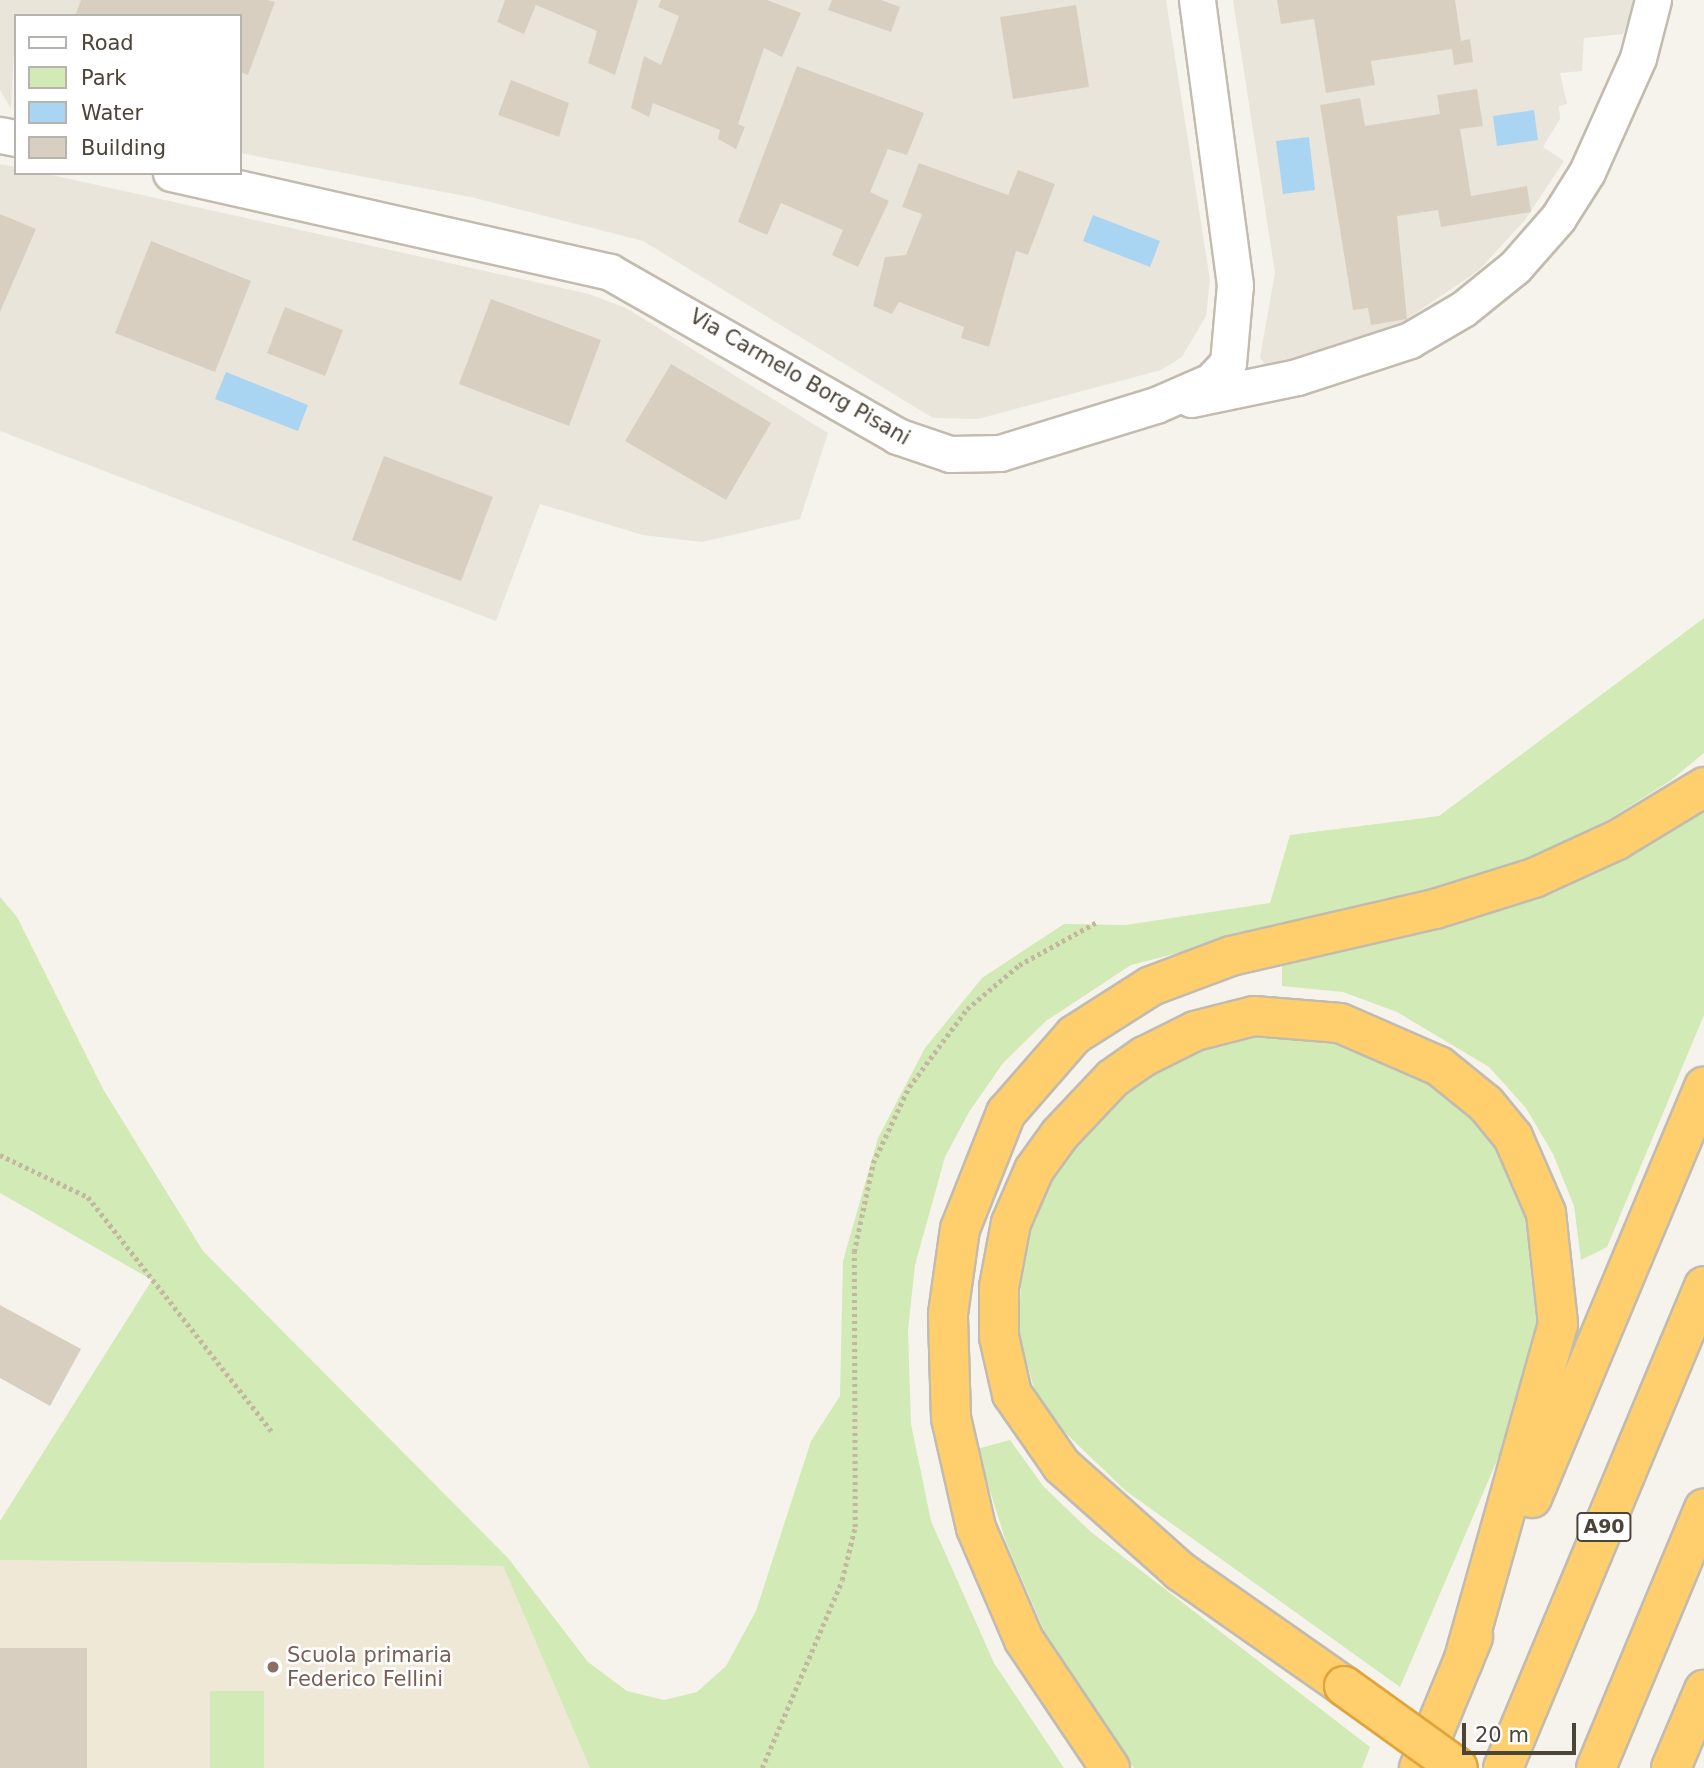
<!DOCTYPE html>
<style>
body{margin:0}
#map{position:relative;width:1704px;height:1768px;overflow:hidden;background:#f6f3ec;font-family:"DejaVu Sans",sans-serif}
div>[style]{position:absolute}
.residential>*{inset:0;background:#eae5da}
.education>*{inset:0;background:#efe8d6}
.green>*{inset:0;background:#d2eab5}
.water>*{inset:0;background:#a9d4f2}
.building>*{inset:0;background:#d8cfc1}
.path>*{height:4.5px;margin-top:-2.25px;transform-origin:0;background:repeating-linear-gradient(90deg,#c4b79f 0 3.5px,transparent 0 7px)}
.roads{filter:drop-shadow(2px 0 #c2bbae) drop-shadow(-2px 0 #c2bbae) drop-shadow(0 2px #c2bbae) drop-shadow(0 -2px #c2bbae)}
.street>*{height:35px;margin:-17.5px;padding:0 17.5px;transform-origin:17.5px;border-radius:17.5px;background:#fff}
.highway>*{height:38px;margin:-19px;padding:0 19px;transform-origin:19px;border-radius:19px;background:#ffcf6e}
.bridges{filter:drop-shadow(2px 0 #e0a43c) drop-shadow(-2px 0 #e0a43c) drop-shadow(0 2px #e0a43c) drop-shadow(0 -2px #e0a43c)}
.highway-bridge>*{height:38px;margin:-19px;padding:0 19px;transform-origin:19px;border-radius:19px;background:#ffcf6e}
.dots>*{width:19px;height:19px;translate:-50% -50%;box-sizing:border-box;border:4px solid #fff;border-radius:50%}
span{translate:-50% -50%;white-space:nowrap;text-align:center;line-height:1.15;-webkit-text-stroke:5px #fff;paint-order:stroke}
.shield-label span{padding:2px 5px;background:#fff;border:2px solid;border-radius:5px;-webkit-text-stroke-width:0}
.shield-label{font-size:19px;color:#4b4439;font-weight:700}
.street-label{font-size:21px;color:#4b4439}
.education-label{font-size:21px;color:#785e54}
.left{translate:0 -50%;text-align:left}
.legend{position:absolute;left:14px;top:14px;width:228px;height:161px;box-sizing:border-box;background:#fff;border:2px solid #b7b4b0;margin:0;padding:9px 12px;list-style:none;font-size:21px;color:#4b4439}
.legend li{display:flex;align-items:center;gap:14px;height:35px}
.legend b{width:35px;border:2px solid #b7b4b0}
.scale{position:absolute;left:1462px;top:1723px;width:114px;height:32px;box-sizing:border-box;border:4px solid #4b4439;border-top:0;padding-left:9px;font-size:21px;line-height:24px;white-space:nowrap;color:#4b4439;-webkit-text-stroke:5px #fff;paint-order:stroke}
</style>
<div id="map">
<div class="residential">
<div style="clip-path:polygon(0 0,1166px 0,1210px 280px,1206px 316px,1182px 357px,1161px 370px,978px 419px,933px 418px,643px 241px,475px 198px,240px 153px,240px 16px,16px 16px,11px 109px,0 90px)"></div>
<div style="clip-path:polygon(1233px 0,1637px 0,1623px 34px,1584px 38px,1582px 71px,1560px 73px,1567px 104px,1559px 106px,1560px 119px,1543px 147px,1564px 161px,1525px 220px,1479px 270px,1393px 329px,1268px 370px,1260px 357px,1275px 273px)"></div>
<div style="clip-path:polygon(0 164px,16px 167px,16px 173px,43px 173px,589px 294px,626px 308px,828px 433px,800px 519px,702px 542px,643px 535px,540px 504px,496px 621px,0 431px)"></div>
</div>
<div class="education">
<div style="clip-path:polygon(0 1560px,503px 1566px,590px 1768px,0 1768px)"></div>
</div>
<div class="green">
<div style="clip-path:polygon(1704px 618px,1704px 753px,1670px 781px,1568px 845px,1437px 887px,1131px 965px,1046px 1021px,1003px 1063px,969px 1112px,945px 1157px,915px 1265px,908px 1330px,911px 1424px,931px 1521px,994px 1663px,1064px 1768px,590px 1768px,503px 1566px,0 1560px,0 1521px,152px 1280px,0 1193px,0 897px,17px 917px,103px 1089px,203px 1251px,508px 1558px,588px 1662px,627px 1691px,664px 1700px,697px 1692px,726px 1666px,756px 1611px,811px 1441px,840px 1396px,843px 1261px,878px 1138px,925px 1048px,982px 978px,1064px 924px,1126px 925px,1270px 903px,1290px 835px,1439px 816px)"></div>
<div style="clip-path:polygon(1704px 807px,1704px 1015px,1607px 1247px,1581px 1260px,1574px 1206px,1553px 1154px,1526px 1108px,1489px 1067px,1397px 1012px,1343px 992px,1282px 986px,1282px 965px,1505px 906px)"></div>
<div style="clip-path:polygon(1297px 1029px,1420px 1068px,1503px 1146px,1526px 1195px,1546px 1284px,1534px 1374px,1400px 1687px,1126px 1491px,1055px 1423px,1036px 1395px,1018px 1332px,1024px 1239px,1053px 1166px,1124px 1082px,1223px 1036px)"></div>
<div style="clip-path:polygon(1010px 1440px,1043px 1486px,1091px 1532px,1370px 1747px,1362px 1768px,1134px 1768px,1049px 1642px,1006px 1542px,977px 1449px)"></div>
<div style="clip-path:polygon(210px 1691px,264px 1691px,264px 1768px,210px 1768px)"></div>
</div>
<div class="water">
<div style="clip-path:polygon(1534px 110px,1538px 140px,1497px 146px,1493px 116px)"></div>
<div style="clip-path:polygon(1309px 137px,1315px 190px,1283px 194px,1276px 141px)"></div>
<div style="clip-path:polygon(1093px 215px,1160px 241px,1150px 267px,1083px 241px)"></div>
<div style="clip-path:polygon(226px 372px,308px 405px,298px 431px,215px 399px)"></div>
</div>
<div class="building">
<div style="clip-path:polygon(81px 0,268px 0,275px 2px,248px 75px,240px 72px,240px 16px,75px 16px)"></div>
<div style="clip-path:polygon(505px 0,638px 0,615px 75px,588px 63px,597px 31px,536px 5px,524px 34px,497px 22px)"></div>
<div style="clip-path:polygon(661px 0,767px 0,801px 13px,782px 57px,764px 48px,738px 124px,745px 127px,736px 149px,718px 139px,720px 130px,653px 103px,649px 117px,631px 108px,644px 56px,661px 65px,679px 16px,658px 7px)"></div>
<div style="clip-path:polygon(832px 0,881px 0,900px 7px,891px 32px,828px 10px)"></div>
<div style="clip-path:polygon(1277px 0,1455px 0,1461px 41px,1470px 39px,1473px 62px,1454px 65px,1452px 49px,1371px 61px,1375px 85px,1326px 93px,1314px 19px,1281px 24px)"></div>
<div style="clip-path:polygon(1076px 5px,1089px 87px,1013px 99px,1000px 17px)"></div>
<div style="clip-path:polygon(797px 66px,924px 113px,907px 155px,888px 149px,870px 192px,889px 201px,858px 267px,832px 255px,843px 230px,781px 203px,767px 235px,738px 222px)"></div>
<div style="clip-path:polygon(511px 80px,569px 103px,559px 137px,498px 115px)"></div>
<div style="clip-path:polygon(1477px 89px,1483px 126px,1460px 129px,1471px 196px,1527px 186px,1531px 212px,1441px 227px,1438px 210px,1397px 216px,1407px 319px,1371px 325px,1368px 308px,1353px 310px,1320px 105px,1360px 98px,1365px 126px,1440px 114px,1437px 95px)"></div>
<div style="clip-path:polygon(919px 163px,1008px 195px,1018px 170px,1055px 184px,1028px 255px,1016px 251px,989px 347px,961px 338px,964px 327px,899px 302px,892px 314px,873px 306px,885px 257px,906px 255px,922px 214px,902px 207px)"></div>
<div style="clip-path:polygon(0 214px,36px 229px,0 312px)"></div>
<div style="clip-path:polygon(151px 241px,251px 281px,215px 372px,115px 333px)"></div>
<div style="clip-path:polygon(491px 299px,601px 340px,569px 426px,459px 384px)"></div>
<div style="clip-path:polygon(285px 307px,343px 330px,325px 376px,267px 353px)"></div>
<div style="clip-path:polygon(671px 364px,771px 423px,726px 500px,625px 441px)"></div>
<div style="clip-path:polygon(384px 456px,493px 497px,461px 581px,352px 540px)"></div>
<div style="clip-path:polygon(0 1305px,81px 1349px,50px 1406px,0 1378px)"></div>
<div style="clip-path:polygon(0 1648px,87px 1648px,87px 1768px,0 1768px)"></div>
</div>
<div class="path">
<div style="left:0;top:1155px;width:98px;rotate:25.5deg"></div>
<div style="left:88px;top:1197px;width:301px;rotate:51.9deg"></div>
<div style="left:762px;top:1768px;width:204px;rotate:-66.9deg"></div>
<div style="left:842px;top:1580px;width:55px;rotate:-76.2deg"></div>
<div style="left:855px;top:1527px;width:275px;rotate:-90.2deg"></div>
<div style="left:854px;top:1252px;width:91px;rotate:-77.9deg"></div>
<div style="left:873px;top:1163px;width:84px;rotate:-64.7deg"></div>
<div style="left:909px;top:1087px;width:97px;rotate:-53.4deg"></div>
<div style="left:967px;top:1009px;width:68px;rotate:-40.2deg"></div>
<div style="left:1019px;top:965px;width:89px;rotate:-28.9deg"></div>
</div>
<div class="roads">
<div class="street">
<div style="left:0;top:135px;width:16px;rotate:11deg"></div>
<div style="left:171px;top:173px;width:450px;rotate:12.7deg"></div>
<div style="left:610px;top:272px;width:331px;rotate:29.7deg"></div>
<div style="left:897px;top:436px;width:56px;rotate:18.8deg"></div>
<div style="left:950px;top:454px;width:50px;rotate:-1.1deg"></div>
<div style="left:1000px;top:453px;width:163px;rotate:-17.1deg"></div>
<div style="left:1156px;top:405px;width:60px;rotate:-23.6deg"></div>
<div style="left:1211px;top:381px;width:25px;rotate:-47deg"></div>
<div style="left:1228px;top:363px;width:78px;rotate:-84.9deg"></div>
<div style="left:1235px;top:285px;width:288px;rotate:-97.6deg"></div>
<div style="left:1191px;top:399px;width:108px;rotate:-11.7deg"></div>
<div style="left:1297px;top:377px;width:119px;rotate:-18.1deg"></div>
<div style="left:1410px;top:340px;width:61px;rotate:-30.3deg"></div>
<div style="left:1463px;top:309px;width:67px;rotate:-38.9deg"></div>
<div style="left:1515px;top:267px;width:65px;rotate:-48.7deg"></div>
<div style="left:1558px;top:218px;width:54px;rotate:-57.8deg"></div>
<div style="left:1587px;top:172px;width:125px;rotate:-65.9deg"></div>
<div style="left:1638px;top:58px;width:60px;rotate:-75.5deg"></div>
</div>
<div class="highway">
<div style="left:1532px;top:1498px;width:446px;rotate:-67.3deg"></div>
<div style="left:1344px;top:1686px;width:200px;rotate:-145deg"></div>
<div style="left:1180px;top:1571px;width:158px;rotate:-138.3deg"></div>
<div style="left:1062px;top:1466px;width:88px;rotate:-124.8deg"></div>
<div style="left:1012px;top:1394px;width:58px;rotate:-102.8deg"></div>
<div style="left:999px;top:1337px;width:50px;rotate:-90deg"></div>
<div style="left:999px;top:1287px;width:65px;rotate:-79.4deg"></div>
<div style="left:1011px;top:1223px;width:58px;rotate:-66.5deg"></div>
<div style="left:1034px;top:1170px;width:44px;rotate:-54.2deg"></div>
<div style="left:1060px;top:1134px;width:77px;rotate:-46.6deg"></div>
<div style="left:1113px;top:1078px;width:39px;rotate:-35deg"></div>
<div style="left:1145px;top:1056px;width:56px;rotate:-26.6deg"></div>
<div style="left:1195px;top:1031px;width:61px;rotate:-14.3deg"></div>
<div style="left:1254px;top:1016px;width:86px;rotate:4.7deg"></div>
<div style="left:1340px;top:1023px;width:108px;rotate:23.5deg"></div>
<div style="left:1439px;top:1066px;width:60px;rotate:39deg"></div>
<div style="left:1486px;top:1104px;width:43px;rotate:50.7deg"></div>
<div style="left:1513px;top:1137px;width:83px;rotate:66.5deg"></div>
<div style="left:1546px;top:1213px;width:112px;rotate:83.8deg"></div>
<div style="left:1558px;top:1324px;width:351px;rotate:105.7deg"></div>
<div style="left:1110px;top:1768px;width:154px;rotate:-123.9deg"></div>
<div style="left:1024px;top:1640px;width:122px;rotate:-113.2deg"></div>
<div style="left:976px;top:1528px;width:113px;rotate:-102.8deg"></div>
<div style="left:951px;top:1418px;width:104px;rotate:-91.7deg"></div>
<div style="left:948px;top:1314px;width:86px;rotate:-82deg"></div>
<div style="left:960px;top:1229px;width:125px;rotate:-68.4deg"></div>
<div style="left:1006px;top:1113px;width:103px;rotate:-48.9deg"></div>
<div style="left:1074px;top:1035px;width:91px;rotate:-32.5deg"></div>
<div style="left:1151px;top:986px;width:85px;rotate:-20.6deg"></div>
<div style="left:1231px;top:956px;width:209px;rotate:-13deg"></div>
<div style="left:1435px;top:909px;width:104px;rotate:-17.4deg"></div>
<div style="left:1534px;top:878px;width:91px;rotate:-24.6deg"></div>
<div style="left:1617px;top:840px;width:102px;rotate:-31.3deg"></div>
<div style="left:1419px;top:1768px;width:142px;rotate:-67.6deg"></div>
<div style="left:1503px;top:1768px;width:522px;rotate:-67.36deg"></div>
<div style="left:1596px;top:1768px;width:281px;rotate:-67.4deg"></div>
<div style="left:1671px;top:1768px;width:85px;rotate:-67.1deg"></div>
</div>
</div>
<div class="bridges">
<div class="highway-bridge">
<div style="left:1344px;top:1686px;width:140px;rotate:35.7deg"></div>
</div>
</div>
<div class="dots">
<div style="left:273px;top:1667px;background:#8d6e63"></div>
</div>
<div class="shield-label">
<span style="left:1604px;top:1527px">A90</span>
</div>
<div class="street-label">
<span style="left:800px;top:377px;rotate:30deg">Via Carmelo Borg Pisani</span>
</div>
<div class="education-label">
<span class="left" style="left:287px;top:1667px">Scuola primaria<br>Federico Fellini</span>
</div>
<ul class="legend">
<li><b style="height:9px;background:#fff"></b>Road</li>
<li><b style="height:19px;background:#d2eab5"></b>Park</li>
<li><b style="height:19px;background:#a9d4f2"></b>Water</li>
<li><b style="height:19px;background:#d8cfc1"></b>Building</li>
</ul>
<div class="scale">20 m</div>
</div>
